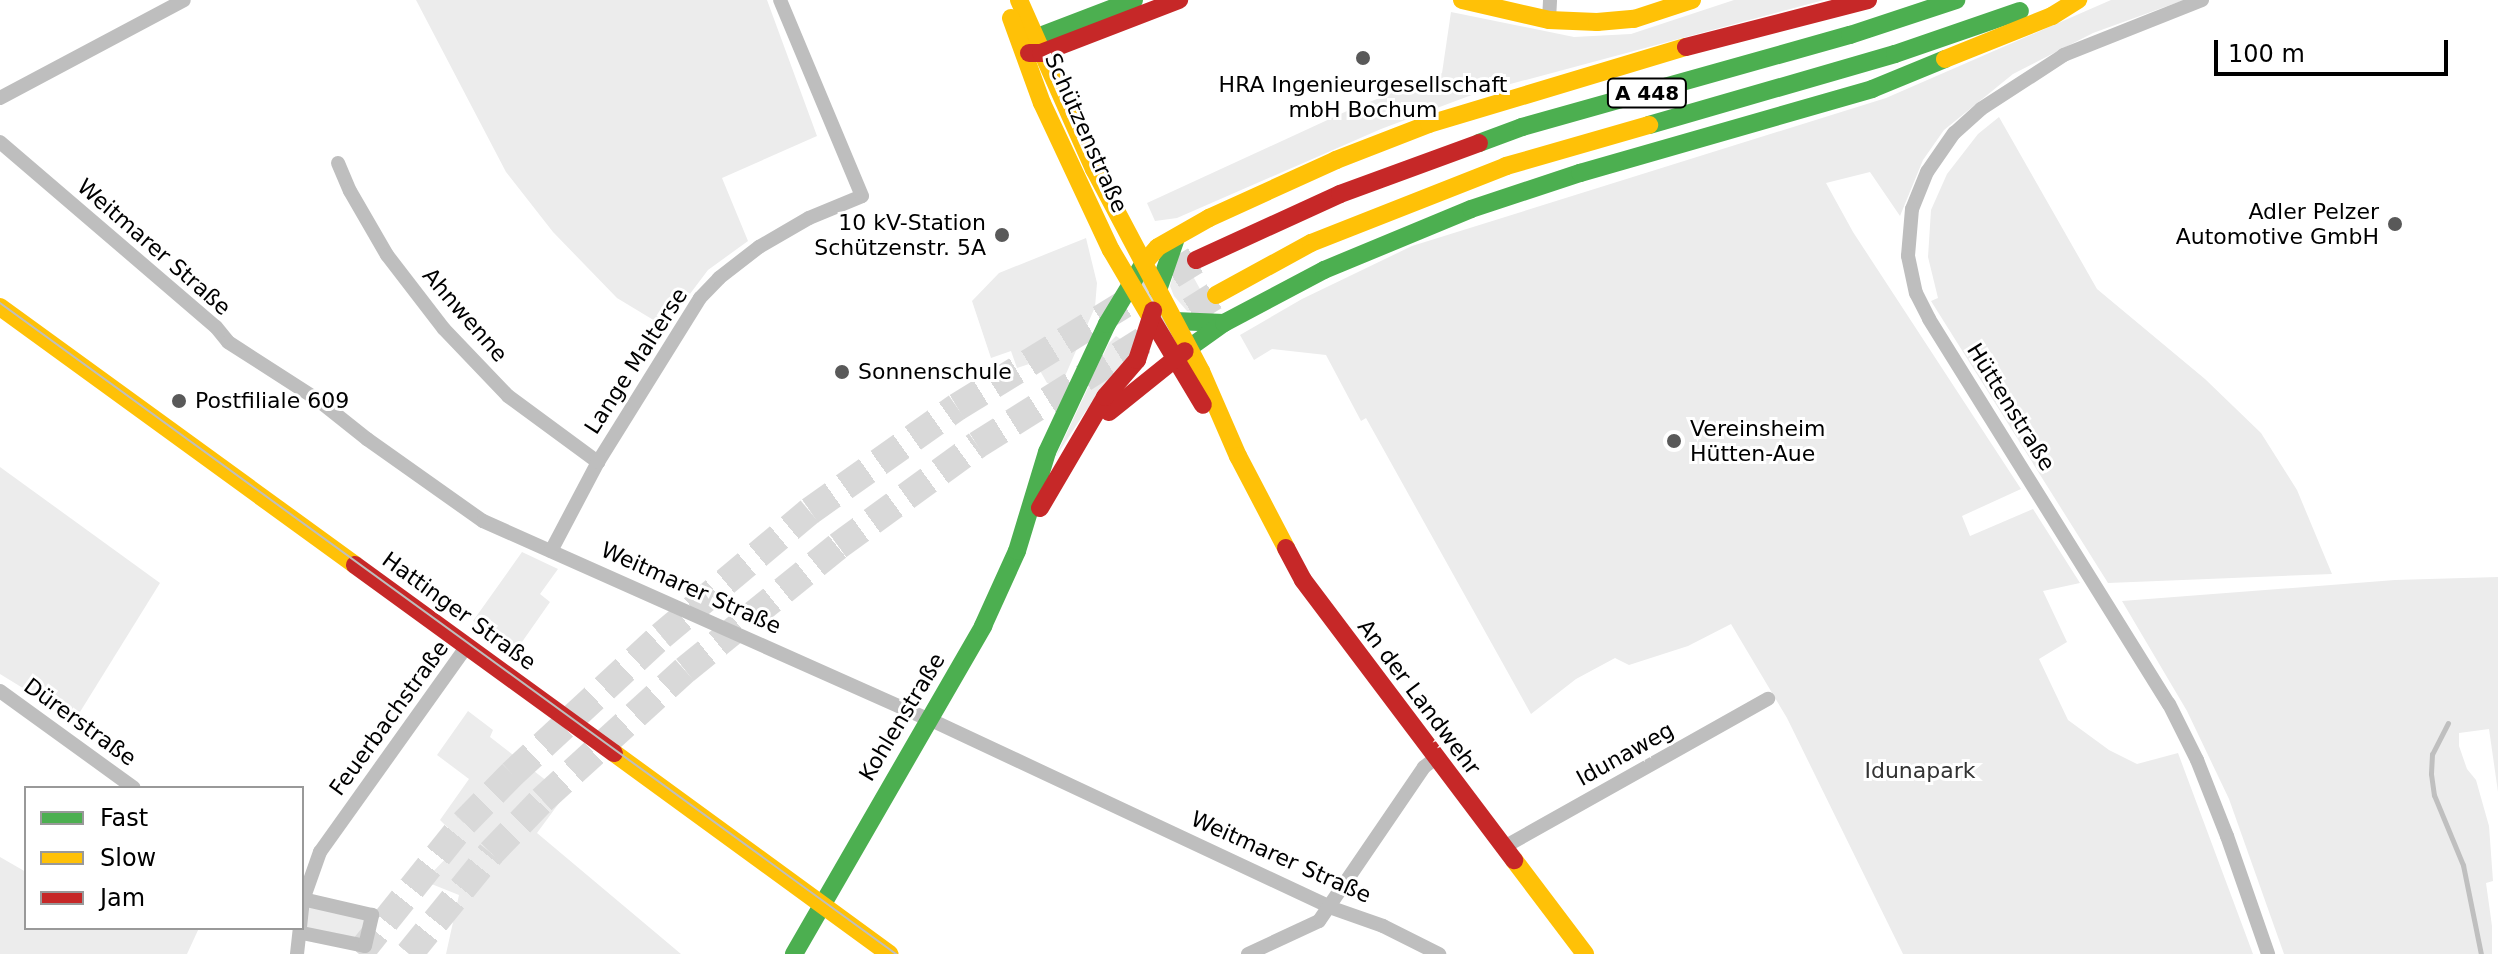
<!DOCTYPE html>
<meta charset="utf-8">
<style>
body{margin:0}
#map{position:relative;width:2498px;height:954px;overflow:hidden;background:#fff;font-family:"DejaVu Sans",sans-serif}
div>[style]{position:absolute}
.green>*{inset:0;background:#ececec}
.stream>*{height:5px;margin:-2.5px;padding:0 2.5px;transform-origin:2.5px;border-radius:2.5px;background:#bfbfbf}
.highway-tunnel>*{height:28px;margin-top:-14px;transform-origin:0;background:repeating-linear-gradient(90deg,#d9d9d9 0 28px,transparent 0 42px)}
.street>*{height:14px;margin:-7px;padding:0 7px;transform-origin:7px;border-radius:7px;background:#bebebe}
.fast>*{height:18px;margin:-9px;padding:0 9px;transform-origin:9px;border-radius:9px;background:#4caf50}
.slow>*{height:18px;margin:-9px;padding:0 9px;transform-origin:9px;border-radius:9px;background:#ffc107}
.jam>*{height:18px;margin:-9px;padding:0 9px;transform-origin:9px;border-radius:9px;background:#c62828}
.tram>*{height:2px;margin:-1px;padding:0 1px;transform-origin:1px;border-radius:1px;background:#bebebe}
.dots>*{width:22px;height:22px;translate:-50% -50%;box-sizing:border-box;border:4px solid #fff;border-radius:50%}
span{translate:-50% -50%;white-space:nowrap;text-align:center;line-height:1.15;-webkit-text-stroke:6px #fff;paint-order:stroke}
.shield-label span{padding:2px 6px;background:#fff;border:2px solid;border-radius:6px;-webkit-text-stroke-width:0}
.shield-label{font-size:20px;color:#000;font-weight:700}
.poi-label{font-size:22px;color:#000}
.right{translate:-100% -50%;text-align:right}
.left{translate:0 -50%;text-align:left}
.street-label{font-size:22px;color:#000}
.park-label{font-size:22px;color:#333}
.legend{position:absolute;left:24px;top:786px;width:280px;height:144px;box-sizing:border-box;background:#fff;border:2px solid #999;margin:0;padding:10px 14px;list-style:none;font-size:24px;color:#000}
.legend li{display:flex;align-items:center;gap:16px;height:40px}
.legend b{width:40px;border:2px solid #999}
.scale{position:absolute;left:2214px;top:40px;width:234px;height:36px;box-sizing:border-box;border:4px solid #000;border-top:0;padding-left:10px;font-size:24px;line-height:28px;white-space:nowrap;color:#000;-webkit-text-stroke:6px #fff;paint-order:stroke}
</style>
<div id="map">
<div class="green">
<div style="clip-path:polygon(416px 0,767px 0,817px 136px,722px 178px,748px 241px,708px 270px,665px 327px,617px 298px,553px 232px,506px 172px)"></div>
<div style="clip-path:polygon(1734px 0,1824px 0,1477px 93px,1381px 129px,1177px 218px,1155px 221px,1147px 203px,1347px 111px,1442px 73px,1451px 12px,1574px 37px,1631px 34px)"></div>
<div style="clip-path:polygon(2111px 0,2184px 0,2093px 33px,2013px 74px,1944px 130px,1923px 160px,1900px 216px,1870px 172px,1826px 183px,1853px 232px,2021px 489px,1962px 516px,1970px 536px,2033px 509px,2080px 583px,2043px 591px,2067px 642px,2039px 659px,2068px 720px,2109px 750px,2137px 764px,2178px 753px,2253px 954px,1903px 954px,1787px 718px,1731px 624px,1688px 646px,1629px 665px,1615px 658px,1576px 679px,1531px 714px,1366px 418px,1361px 421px,1326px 355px,1272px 349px,1254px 360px,1240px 335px,1302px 299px,1412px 246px,1886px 98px)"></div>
<div style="clip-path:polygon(1999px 117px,2097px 289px,2205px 379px,2261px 433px,2297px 490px,2332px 574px,2108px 583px,1931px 301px,1938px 298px,1928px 257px,1931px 210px,1947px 174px,1978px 134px)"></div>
<div style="clip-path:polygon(1086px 238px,1097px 283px,1095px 307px,1059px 390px,1056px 385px,1047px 383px,1035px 362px,1017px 368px,1011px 351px,991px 358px,972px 301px,999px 273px)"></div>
<div style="clip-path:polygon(1180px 253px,1214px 314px,1187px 311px,1174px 296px,1170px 286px)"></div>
<div style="clip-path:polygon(1116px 336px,1137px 350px,1085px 412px,1055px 458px,1109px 343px)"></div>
<div style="clip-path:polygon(0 467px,160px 583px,75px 720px,0 674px)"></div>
<div style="clip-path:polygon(522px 552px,558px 569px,540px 594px,550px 602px,515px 652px,473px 621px)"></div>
<div style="clip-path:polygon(2498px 577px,2498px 792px,2489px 729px,2459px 733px,2459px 746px,2467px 769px,2476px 780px,2489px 826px,2493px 881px,2486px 883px,2492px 926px,2492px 954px,2284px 954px,2229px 799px,2187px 711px,2122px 601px,2395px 580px)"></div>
<div style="clip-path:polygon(468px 711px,493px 730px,490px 737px,565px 795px,537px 833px,681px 954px,446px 954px,459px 895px,424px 881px,454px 850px,442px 840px,448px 828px,440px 820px,469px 779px,437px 755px)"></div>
<div style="clip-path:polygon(0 857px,26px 872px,26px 928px,199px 928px,187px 954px,0 954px)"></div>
<div style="clip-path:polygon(303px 900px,372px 915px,365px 946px,302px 933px)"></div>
</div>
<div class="stream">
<div style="left:2448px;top:723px;width:35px;rotate:117deg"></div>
<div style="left:2432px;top:754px;width:20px;rotate:93deg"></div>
<div style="left:2431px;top:774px;width:21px;rotate:82deg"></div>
<div style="left:2434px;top:795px;width:76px;rotate:67.5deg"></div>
<div style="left:2463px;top:865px;width:91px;rotate:78.6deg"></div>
</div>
<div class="highway-tunnel">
<div style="left:359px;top:954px;width:168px;rotate:-51.3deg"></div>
<div style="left:464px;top:823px;width:69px;rotate:-45.6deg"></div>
<div style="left:512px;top:774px;width:203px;rotate:-42.8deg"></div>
<div style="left:661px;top:636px;width:194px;rotate:-40deg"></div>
<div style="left:810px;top:511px;width:180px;rotate:-35.3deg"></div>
<div style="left:957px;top:407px;width:281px;rotate:-31.6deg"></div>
<div style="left:409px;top:954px;width:130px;rotate:-50.9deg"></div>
<div style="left:491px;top:853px;width:74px;rotate:-46.1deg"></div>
<div style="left:542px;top:800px;width:193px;rotate:-42.3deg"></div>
<div style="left:685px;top:670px;width:197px;rotate:-39deg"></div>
<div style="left:838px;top:546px;width:172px;rotate:-36deg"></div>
<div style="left:977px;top:445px;width:282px;rotate:-32.1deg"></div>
</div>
<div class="street">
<div style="left:2202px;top:0;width:149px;rotate:158.3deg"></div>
<div style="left:2064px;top:55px;width:99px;rotate:147deg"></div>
<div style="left:1981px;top:109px;width:36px;rotate:138deg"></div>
<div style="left:1954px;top:133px;width:47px;rotate:124.7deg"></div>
<div style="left:1927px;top:172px;width:40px;rotate:112deg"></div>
<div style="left:1912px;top:209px;width:47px;rotate:94.9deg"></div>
<div style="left:1908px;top:256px;width:38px;rotate:78deg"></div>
<div style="left:1916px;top:293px;width:29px;rotate:63deg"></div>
<div style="left:1929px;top:319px;width:454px;rotate:58.1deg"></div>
<div style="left:2169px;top:704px;width:63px;rotate:63.4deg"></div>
<div style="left:2197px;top:760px;width:82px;rotate:68.5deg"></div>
<div style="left:2227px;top:836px;width:125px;rotate:70.8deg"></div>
<div style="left:1549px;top:20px;width:20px;rotate:-87deg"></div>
<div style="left:0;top:98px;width:208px;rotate:-28deg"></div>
<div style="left:0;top:142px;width:284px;rotate:40.6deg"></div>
<div style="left:216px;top:327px;width:19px;rotate:51deg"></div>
<div style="left:228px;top:342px;width:107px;rotate:32.8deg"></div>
<div style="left:318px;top:400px;width:63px;rotate:38.5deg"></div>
<div style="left:367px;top:439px;width:142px;rotate:35.3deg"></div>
<div style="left:483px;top:521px;width:490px;rotate:24deg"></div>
<div style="left:931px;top:720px;width:443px;rotate:25.1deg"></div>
<div style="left:1332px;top:908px;width:54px;rotate:19.4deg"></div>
<div style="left:1383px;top:926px;width:63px;rotate:26.6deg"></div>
<div style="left:338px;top:163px;width:30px;rotate:67deg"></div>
<div style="left:350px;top:191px;width:74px;rotate:60deg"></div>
<div style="left:387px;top:255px;width:93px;rotate:52.4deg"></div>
<div style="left:444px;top:329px;width:93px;rotate:46.3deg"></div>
<div style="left:508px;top:396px;width:112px;rotate:36.3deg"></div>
<div style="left:551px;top:551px;width:101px;rotate:-62.2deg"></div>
<div style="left:598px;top:462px;width:193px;rotate:-58.1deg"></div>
<div style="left:700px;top:298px;width:28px;rotate:-46deg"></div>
<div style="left:719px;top:278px;width:51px;rotate:-37.8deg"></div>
<div style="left:759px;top:247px;width:58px;rotate:-30.1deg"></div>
<div style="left:809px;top:218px;width:57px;rotate:-22.5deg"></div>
<div style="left:862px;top:196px;width:212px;rotate:-112.7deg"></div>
<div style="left:0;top:691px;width:165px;rotate:35.9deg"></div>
<div style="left:1504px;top:847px;width:303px;rotate:-29.3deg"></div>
<div style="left:302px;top:933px;width:64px;rotate:11.7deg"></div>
<div style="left:365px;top:946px;width:32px;rotate:-77deg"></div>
<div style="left:372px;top:915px;width:72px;rotate:-167.1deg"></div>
<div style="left:297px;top:954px;width:54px;rotate:-83.7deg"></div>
<div style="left:303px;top:900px;width:51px;rotate:-70.5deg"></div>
<div style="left:320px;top:852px;width:253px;rotate:-54.5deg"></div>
<div style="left:1248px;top:954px;width:78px;rotate:-24.9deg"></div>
<div style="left:1319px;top:921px;width:186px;rotate:-55.7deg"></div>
<div style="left:1424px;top:767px;width:15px;rotate:-37deg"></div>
</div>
<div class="fast">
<div style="left:1027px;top:49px;width:14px;rotate:-54deg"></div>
<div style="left:1035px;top:38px;width:106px;rotate:-21deg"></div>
<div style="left:1649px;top:125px;width:256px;rotate:-16.1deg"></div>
<div style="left:1895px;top:54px;width:132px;rotate:-19deg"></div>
<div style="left:1479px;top:143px;width:46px;rotate:-20.4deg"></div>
<div style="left:1522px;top:127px;width:341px;rotate:-15.7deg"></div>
<div style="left:1850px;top:35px;width:112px;rotate:-18.3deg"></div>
<div style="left:1158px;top:290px;width:55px;rotate:-70.9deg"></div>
<div style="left:1175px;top:321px;width:49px;rotate:2.3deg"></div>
<div style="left:1189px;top:348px;width:43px;rotate:-35.5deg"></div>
<div style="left:1224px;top:323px;width:113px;rotate:-27.9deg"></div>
<div style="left:1324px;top:270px;width:159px;rotate:-22.5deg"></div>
<div style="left:1471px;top:209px;width:115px;rotate:-18.3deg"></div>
<div style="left:1580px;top:173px;width:304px;rotate:-16deg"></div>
<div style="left:1872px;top:89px;width:79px;rotate:-22.3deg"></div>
<div style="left:794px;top:954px;width:379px;rotate:-60deg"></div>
<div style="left:983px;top:626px;width:82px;rotate:-65.6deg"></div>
<div style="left:1017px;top:551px;width:103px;rotate:-73.1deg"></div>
<div style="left:1047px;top:452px;width:141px;rotate:-64.9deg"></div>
<div style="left:1107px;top:324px;width:71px;rotate:-58.8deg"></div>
</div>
<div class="slow">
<div style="left:1019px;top:0;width:185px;rotate:66.1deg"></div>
<div style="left:1094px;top:169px;width:229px;rotate:62.1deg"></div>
<div style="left:1201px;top:371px;width:93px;rotate:66.5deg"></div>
<div style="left:1238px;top:456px;width:104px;rotate:62.4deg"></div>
<div style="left:1462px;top:0;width:89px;rotate:12.9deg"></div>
<div style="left:1549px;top:20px;width:48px;rotate:2.4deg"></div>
<div style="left:1597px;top:22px;width:37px;rotate:-5deg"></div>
<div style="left:1634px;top:19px;width:61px;rotate:-18.1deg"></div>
<div style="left:1011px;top:18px;width:90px;rotate:70deg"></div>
<div style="left:1042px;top:103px;width:162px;rotate:64.9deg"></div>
<div style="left:1111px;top:250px;width:79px;rotate:59.5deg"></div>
<div style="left:1945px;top:59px;width:115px;rotate:-21.9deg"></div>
<div style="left:2052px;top:16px;width:31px;rotate:-32deg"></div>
<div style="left:1144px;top:263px;width:21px;rotate:-49deg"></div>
<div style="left:1158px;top:247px;width:59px;rotate:-29.6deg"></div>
<div style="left:1209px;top:218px;width:140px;rotate:-24.5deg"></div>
<div style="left:1336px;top:160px;width:100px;rotate:-21.2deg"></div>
<div style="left:1429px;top:124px;width:268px;rotate:-16.7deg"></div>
<div style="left:1216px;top:295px;width:108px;rotate:-28.7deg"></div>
<div style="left:1311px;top:243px;width:210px;rotate:-21.5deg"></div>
<div style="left:1506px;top:166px;width:149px;rotate:-16deg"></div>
<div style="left:0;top:307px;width:439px;rotate:36deg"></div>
<div style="left:614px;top:753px;width:341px;rotate:36.1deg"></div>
<div style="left:1514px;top:860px;width:118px;rotate:52.9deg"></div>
</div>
<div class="jam">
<div style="left:1686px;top:47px;width:188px;rotate:-14.5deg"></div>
<div style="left:1029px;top:53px;width:12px"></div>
<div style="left:1041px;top:53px;width:148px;rotate:-21deg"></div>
<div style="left:1196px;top:260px;width:158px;rotate:-24.6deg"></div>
<div style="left:1340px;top:194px;width:148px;rotate:-20.1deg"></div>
<div style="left:1151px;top:318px;width:101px;rotate:59.1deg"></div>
<div style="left:1109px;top:412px;width:97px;rotate:-38.8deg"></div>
<div style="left:1040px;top:508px;width:129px;rotate:-59.6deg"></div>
<div style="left:1105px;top:397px;width:49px;rotate:-49.1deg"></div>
<div style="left:1137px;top:360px;width:52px;rotate:-71.9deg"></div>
<div style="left:1286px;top:548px;width:36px;rotate:62deg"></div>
<div style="left:1303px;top:580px;width:351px;rotate:53deg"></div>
<div style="left:355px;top:565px;width:320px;rotate:36deg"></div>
</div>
<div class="tram">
<div style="left:0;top:303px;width:1108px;rotate:36deg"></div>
</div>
<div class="dots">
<div style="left:1363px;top:58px;background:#595959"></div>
<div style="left:2395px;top:224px;background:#595959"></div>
<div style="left:1002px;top:235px;background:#595959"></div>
<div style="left:842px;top:372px;background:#595959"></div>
<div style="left:179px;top:401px;background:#595959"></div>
<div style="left:1674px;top:441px;background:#595959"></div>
</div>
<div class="shield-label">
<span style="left:1647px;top:93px">A 448</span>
</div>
<div class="poi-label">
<span style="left:1363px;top:97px">HRA Ingenieurgesellschaft<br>mbH Bochum</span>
<span class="right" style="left:2379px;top:224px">Adler Pelzer<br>Automotive GmbH</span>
<span class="right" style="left:986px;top:235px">10 kV-Station<br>Schützenstr. 5A</span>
<span class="left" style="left:858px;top:372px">Sonnenschule</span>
<span class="left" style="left:195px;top:401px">Postfiliale 609</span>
<span class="left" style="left:1690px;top:441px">Vereinsheim<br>Hütten-Aue</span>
</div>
<div class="street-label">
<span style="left:1086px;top:133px;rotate:66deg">Schützenstraße</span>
<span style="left:154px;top:247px;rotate:41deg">Weitmarer Straße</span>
<span style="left:465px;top:315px;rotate:49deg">Ahnwenne</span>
<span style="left:636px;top:361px;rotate:-57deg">Lange Malterse</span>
<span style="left:2011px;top:407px;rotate:58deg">Hüttenstraße</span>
<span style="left:691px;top:588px;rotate:24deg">Weitmarer Straße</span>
<span style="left:459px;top:611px;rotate:36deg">Hattinger Straße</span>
<span style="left:1419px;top:697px;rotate:53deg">An der Landwehr</span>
<span style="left:902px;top:717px;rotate:-59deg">Kohlenstraße</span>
<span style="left:389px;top:718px;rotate:-54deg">Feuerbachstraße</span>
<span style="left:80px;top:722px;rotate:36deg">Dürerstraße</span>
<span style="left:1625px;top:754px;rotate:-29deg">Idunaweg</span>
<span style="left:1281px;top:857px;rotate:24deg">Weitmarer Straße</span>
</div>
<div class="park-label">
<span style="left:1920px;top:771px">Idunapark</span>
</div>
<ul class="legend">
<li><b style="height:10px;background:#4caf50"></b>Fast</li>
<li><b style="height:10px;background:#ffc107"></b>Slow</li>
<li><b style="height:10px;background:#c62828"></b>Jam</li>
</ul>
<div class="scale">100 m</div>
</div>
